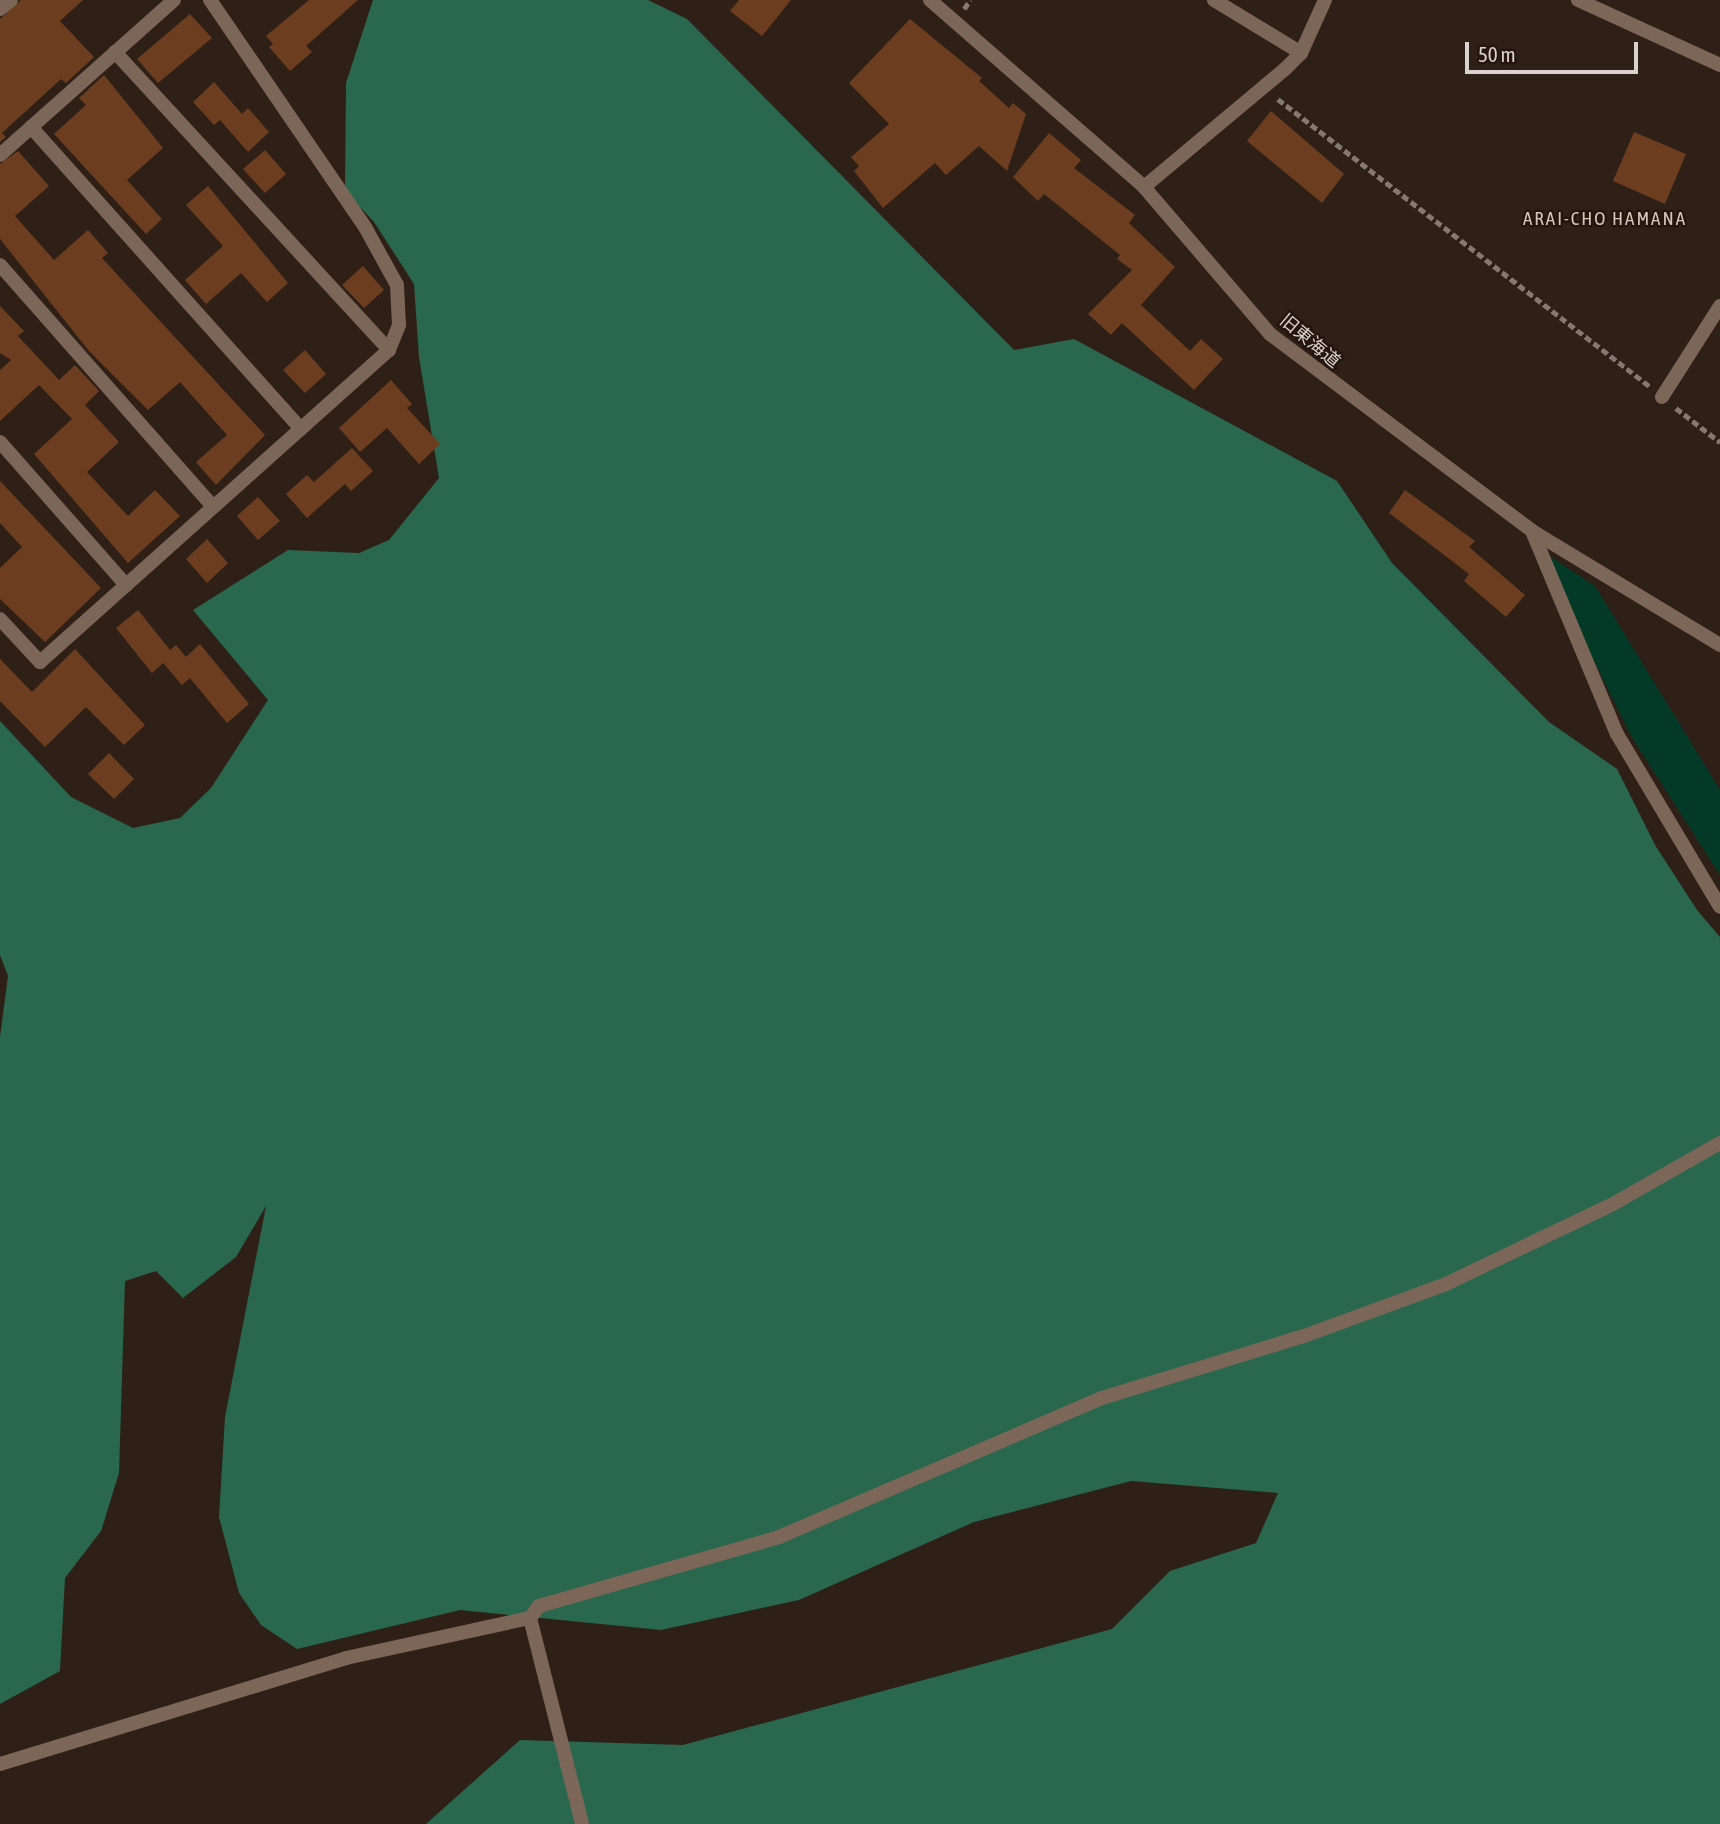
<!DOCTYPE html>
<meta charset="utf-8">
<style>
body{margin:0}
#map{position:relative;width:1720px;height:1824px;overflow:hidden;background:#2e2017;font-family:"Asap Condensed","Noto Sans JP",sans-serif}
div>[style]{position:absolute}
.green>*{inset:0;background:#033a27}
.forest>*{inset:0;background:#29684e}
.building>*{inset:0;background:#6c3e1f}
.path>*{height:4.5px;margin-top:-2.25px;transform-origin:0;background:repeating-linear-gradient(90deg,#847871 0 7px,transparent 0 10.5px)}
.minor>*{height:14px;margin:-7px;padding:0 7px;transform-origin:7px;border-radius:7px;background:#7b6657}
.tertiary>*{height:14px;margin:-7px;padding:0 7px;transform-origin:7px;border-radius:7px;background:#7b6657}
span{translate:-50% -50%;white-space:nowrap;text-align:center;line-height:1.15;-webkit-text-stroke:5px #24160e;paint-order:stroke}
.street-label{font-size:18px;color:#dcd2cd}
.neighbourhood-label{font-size:19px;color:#d8c5ba;letter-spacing:2px}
.scale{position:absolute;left:1465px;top:42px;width:173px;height:32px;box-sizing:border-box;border:4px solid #dcd2cd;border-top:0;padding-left:9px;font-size:21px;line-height:24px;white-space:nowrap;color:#dcd2cd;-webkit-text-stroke:5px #24160e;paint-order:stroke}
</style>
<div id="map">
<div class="green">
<div style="clip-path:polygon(1539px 549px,1595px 586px,1720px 790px,1720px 875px,1631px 736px)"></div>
</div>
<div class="forest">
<div style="clip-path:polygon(373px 0,648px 0,687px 19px,1014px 350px,1074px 339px,1337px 481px,1392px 563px,1549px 722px,1617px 769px,1655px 845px,1697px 910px,1720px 937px,1720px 1824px,426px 1824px,520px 1740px,683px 1745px,1112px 1629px,1170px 1571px,1256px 1543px,1278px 1493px,1131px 1481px,974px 1522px,799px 1600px,661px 1630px,460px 1610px,297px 1649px,261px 1625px,239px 1593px,219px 1517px,225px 1417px,266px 1206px,236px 1257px,183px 1298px,156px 1271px,125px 1281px,119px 1473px,101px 1531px,65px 1578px,60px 1671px,0 1704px,0 1037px,8px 976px,0 955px,0 721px,71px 797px,133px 828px,180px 818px,211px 788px,268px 700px,193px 610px,288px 550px,359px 553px,389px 540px,439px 478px,419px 357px,414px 284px,374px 222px,345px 191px,346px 83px)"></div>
</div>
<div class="building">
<div style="clip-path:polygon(21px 0,83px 0,60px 21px,94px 57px,66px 83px,61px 79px,2px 133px,6px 137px,0 142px,0 19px)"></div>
<div style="clip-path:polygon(309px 0,358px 0,306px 46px,312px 52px,290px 71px,269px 47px,273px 44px,266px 36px)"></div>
<div style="clip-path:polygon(739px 0,791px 0,762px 36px,730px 11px)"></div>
<div style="clip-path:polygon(190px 14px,212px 38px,158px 83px,137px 59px)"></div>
<div style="clip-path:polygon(910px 19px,982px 78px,979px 81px,1009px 108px,1013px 103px,1026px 114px,1007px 171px,979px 146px,946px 175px,935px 163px,883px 208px,854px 171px,859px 166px,851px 157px,889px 124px,849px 83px)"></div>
<div style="clip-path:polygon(104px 75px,163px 148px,127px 180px,162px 219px,146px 234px,54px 134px,86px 105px,79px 98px)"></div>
<div style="clip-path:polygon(214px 82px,242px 114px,248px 108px,269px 132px,248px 152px,220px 120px,214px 125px,193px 102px)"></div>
<div style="clip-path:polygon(1271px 111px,1344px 174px,1322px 203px,1247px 141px)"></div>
<div style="clip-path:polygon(1634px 132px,1686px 154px,1665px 204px,1613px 181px)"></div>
<div style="clip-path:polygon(1049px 133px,1081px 160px,1074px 168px,1135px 215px,1129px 223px,1175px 267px,1141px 305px,1190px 351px,1201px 339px,1223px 359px,1194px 390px,1122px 323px,1111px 335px,1088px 314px,1132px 270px,1117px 259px,1120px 255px,1044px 194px,1038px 201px,1013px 177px)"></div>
<div style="clip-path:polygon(265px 150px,286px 174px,265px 193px,243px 169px)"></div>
<div style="clip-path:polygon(18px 151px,49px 186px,15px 216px,54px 260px,88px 230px,108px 253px,102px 258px,265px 435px,216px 485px,196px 462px,227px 435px,180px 382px,148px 410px,89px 351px,0 239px,0 164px)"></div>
<div style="clip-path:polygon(208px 186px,288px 283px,267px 302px,241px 273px,206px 304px,185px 280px,223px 246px,186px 205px)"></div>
<div style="clip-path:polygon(363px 266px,384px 290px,364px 308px,342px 285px)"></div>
<div style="clip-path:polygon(0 306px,24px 331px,18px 336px,59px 380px,75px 365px,99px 391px,85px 405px,119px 442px,87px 472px,128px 516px,155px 490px,180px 516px,128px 563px,34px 454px,72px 419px,39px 385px,0 421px,0 370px,11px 360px,0 353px)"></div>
<div style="clip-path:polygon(305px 350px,326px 374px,305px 393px,283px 370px)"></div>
<div style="clip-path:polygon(391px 380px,412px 404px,407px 408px,440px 444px,419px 464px,387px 428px,360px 452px,339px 428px)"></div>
<div style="clip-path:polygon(352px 448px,373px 471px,351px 491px,345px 484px,307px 518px,286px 494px,307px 475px,314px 482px)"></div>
<div style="clip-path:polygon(0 481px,101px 588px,45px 642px,0 599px,0 568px,22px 547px,0 523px)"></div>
<div style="clip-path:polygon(1405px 490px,1475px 541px,1469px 547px,1525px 595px,1506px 617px,1464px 581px,1469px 574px,1389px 513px)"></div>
<div style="clip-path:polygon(258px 497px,280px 521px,258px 540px,237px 516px)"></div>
<div style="clip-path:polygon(207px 539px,228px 563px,207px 583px,186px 559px)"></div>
<div style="clip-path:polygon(138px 610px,170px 650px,176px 645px,186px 657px,200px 644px,249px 704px,227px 723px,190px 678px,182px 685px,163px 663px,152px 673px,116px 628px)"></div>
<div style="clip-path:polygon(75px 649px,145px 725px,124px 745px,86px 707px,45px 747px,0 701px,0 659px,32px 692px)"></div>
<div style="clip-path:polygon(109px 753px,134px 779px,114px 799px,88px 774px)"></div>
</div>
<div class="path">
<div style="left:964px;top:9px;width:11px;rotate:-56deg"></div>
<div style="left:1278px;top:99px;width:470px;rotate:37.7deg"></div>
<div style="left:1676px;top:408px;width:56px;rotate:37.7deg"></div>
</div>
<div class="minor">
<div style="left:1214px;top:0;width:102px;rotate:31.3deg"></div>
<div style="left:1578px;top:0;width:156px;rotate:24.6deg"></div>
<div style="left:0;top:9px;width:14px;rotate:-39deg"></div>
<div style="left:115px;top:52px;width:405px;rotate:47.4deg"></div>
<div style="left:31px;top:127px;width:405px;rotate:48.2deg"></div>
<div style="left:0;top:155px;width:233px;rotate:-41.7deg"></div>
<div style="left:1144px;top:187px;width:184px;rotate:-39.9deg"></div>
<div style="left:1285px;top:69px;width:23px;rotate:-45deg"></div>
<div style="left:1301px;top:53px;width:58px;rotate:-65.6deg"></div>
<div style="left:0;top:265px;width:322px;rotate:48.6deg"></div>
<div style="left:1662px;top:397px;width:108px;rotate:-57.5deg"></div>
<div style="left:0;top:442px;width:191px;rotate:48.6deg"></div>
<div style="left:0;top:619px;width:59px;rotate:47.1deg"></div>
<div style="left:40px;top:662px;width:468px;rotate:-41.8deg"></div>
<div style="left:389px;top:350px;width:27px;rotate:-68deg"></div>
<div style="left:399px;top:325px;width:40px;rotate:-92.9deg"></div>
<div style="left:397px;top:285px;width:66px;rotate:-118.9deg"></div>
<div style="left:365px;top:227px;width:275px;rotate:-124.3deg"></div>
<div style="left:530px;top:1618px;width:212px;rotate:75.8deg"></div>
<div style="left:0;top:1764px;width:362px;rotate:-17deg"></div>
<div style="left:346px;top:1658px;width:188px;rotate:-12.3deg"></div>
<div style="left:530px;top:1618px;width:15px;rotate:-53deg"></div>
<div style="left:539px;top:1606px;width:250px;rotate:-16deg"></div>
<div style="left:779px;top:1537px;width:352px;rotate:-23.3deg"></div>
<div style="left:1102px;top:1398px;width:211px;rotate:-17.1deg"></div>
<div style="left:1304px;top:1336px;width:151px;rotate:-20.1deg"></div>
<div style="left:1446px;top:1284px;width:185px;rotate:-25.6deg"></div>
<div style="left:1613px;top:1204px;width:123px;rotate:-29.7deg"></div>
</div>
<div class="tertiary">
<div style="left:930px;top:0;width:284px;rotate:41.1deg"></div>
<div style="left:1144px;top:187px;width:194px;rotate:49.4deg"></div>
<div style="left:1270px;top:334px;width:328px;rotate:36.9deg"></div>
<div style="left:1532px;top:531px;width:220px;rotate:31.2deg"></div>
<div style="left:1532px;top:531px;width:220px;rotate:67.3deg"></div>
<div style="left:1617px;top:734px;width:201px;rotate:59.2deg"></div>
</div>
<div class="street-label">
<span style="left:1310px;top:341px;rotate:40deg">旧東海道</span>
</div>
<div class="neighbourhood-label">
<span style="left:1605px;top:219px">ARAI-CHO HAMANA</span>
</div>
<div class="scale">50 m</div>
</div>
